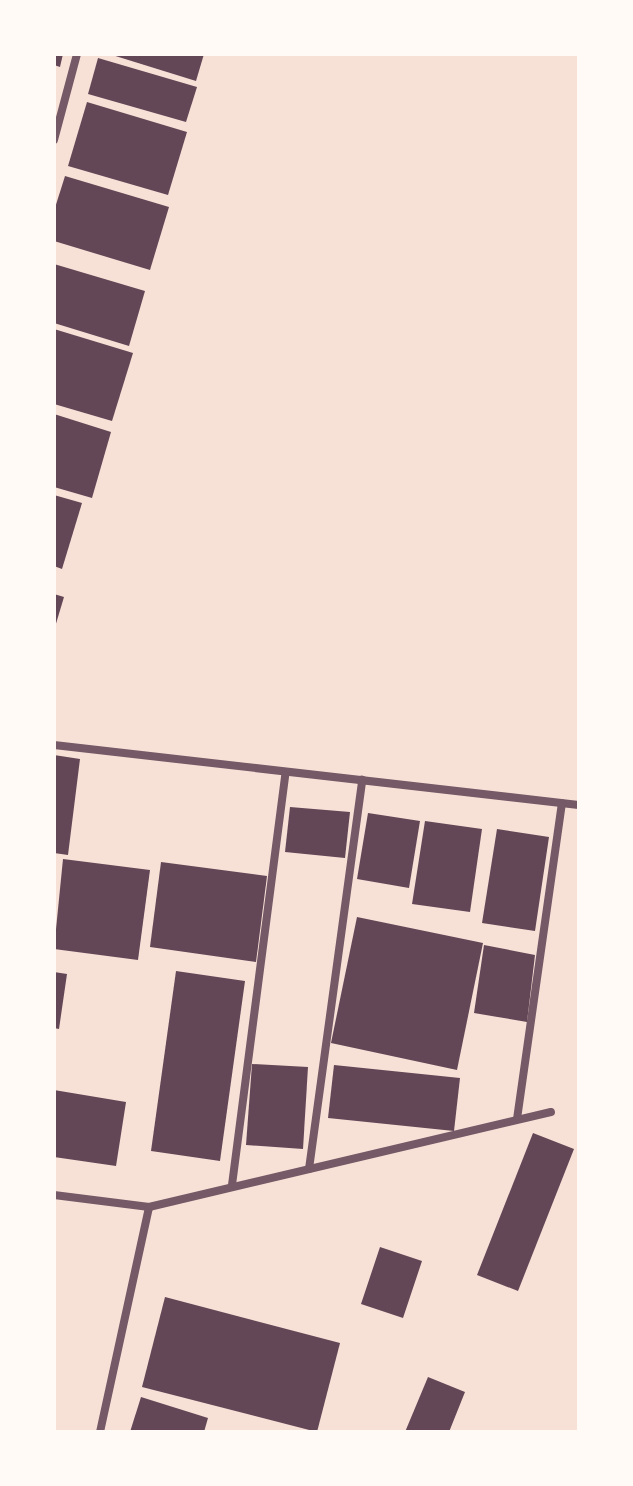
<!DOCTYPE html>
<style>
body{margin:0}
#map{position:relative;width:633px;height:1486px;overflow:hidden;background:#f7e1d7;font-family:Overpass,sans-serif}
div>[style]{position:absolute}
.building>*{inset:0;background:#644757}
.minor>*{height:8px;margin:-4px;padding:0 4px;transform-origin:4px;border-radius:4px;background:#755966}
span{translate:-50% -50%;white-space:nowrap;text-align:center;line-height:1.15;-webkit-text-stroke:8px #fffaf5;paint-order:stroke}
.frame{position:absolute;inset:0;border:56px solid #fffaf5;pointer-events:none}
</style>
<div id="map">
<div class="building">
<div style="clip-path:polygon(54px 54px,63px 54px,60px 67px,54px 65px)"></div>
<div style="clip-path:polygon(109px 54px,204px 54px,196px 81px)"></div>
<div style="clip-path:polygon(98px 58px,197px 87px,186px 122px,88px 94px)"></div>
<div style="clip-path:polygon(87px 102px,187px 132px,168px 195px,68px 166px)"></div>
<div style="clip-path:polygon(65px 176px,169px 207px,150px 270px,54px 241px,54px 211px)"></div>
<div style="clip-path:polygon(54px 264px,145px 291px,129px 346px,54px 323px)"></div>
<div style="clip-path:polygon(54px 329px,133px 353px,112px 421px,54px 404px)"></div>
<div style="clip-path:polygon(54px 414px,111px 432px,92px 498px,54px 487px)"></div>
<div style="clip-path:polygon(54px 495px,82px 503px,62px 569px,54px 566px)"></div>
<div style="clip-path:polygon(54px 594px,64px 597px,55px 627px,54px 627px)"></div>
<div style="clip-path:polygon(54px 755px,80px 759px,68px 855px,54px 853px)"></div>
<div style="clip-path:polygon(290px 807px,350px 812px,345px 858px,285px 852px)"></div>
<div style="clip-path:polygon(368px 813px,420px 821px,409px 888px,357px 879px)"></div>
<div style="clip-path:polygon(425px 821px,482px 829px,470px 912px,412px 904px)"></div>
<div style="clip-path:polygon(497px 829px,549px 837px,535px 931px,482px 923px)"></div>
<div style="clip-path:polygon(63px 859px,150px 870px,138px 960px,54px 949px)"></div>
<div style="clip-path:polygon(161px 862px,267px 876px,256px 962px,150px 947px)"></div>
<div style="clip-path:polygon(357px 917px,483px 943px,457px 1070px,331px 1043px)"></div>
<div style="clip-path:polygon(484px 945px,535px 955px,527px 1022px,474px 1013px)"></div>
<div style="clip-path:polygon(176px 971px,245px 981px,220px 1161px,151px 1151px)"></div>
<div style="clip-path:polygon(54px 972px,67px 974px,59px 1029px,54px 1028px)"></div>
<div style="clip-path:polygon(252px 1064px,308px 1067px,303px 1149px,246px 1145px)"></div>
<div style="clip-path:polygon(334px 1065px,460px 1078px,454px 1131px,328px 1118px)"></div>
<div style="clip-path:polygon(54px 1090px,126px 1102px,116px 1166px,54px 1157px)"></div>
<div style="clip-path:polygon(533px 1133px,574px 1149px,518px 1291px,477px 1275px)"></div>
<div style="clip-path:polygon(380px 1247px,422px 1261px,403px 1318px,361px 1304px)"></div>
<div style="clip-path:polygon(165px 1297px,340px 1343px,317px 1432px,142px 1387px)"></div>
<div style="clip-path:polygon(428px 1377px,465px 1392px,449px 1432px,405px 1432px)"></div>
<div style="clip-path:polygon(141px 1397px,208px 1418px,204px 1432px,130px 1432px)"></div>
</div>
<div class="minor">
<div style="left:54px;top:140px;width:89px;rotate:-75deg"></div>
<div style="left:54px;top:745px;width:528px;rotate:6.52deg"></div>
<div style="left:517px;top:1119px;width:319px;rotate:-81.9deg"></div>
<div style="left:309px;top:1169px;width:393px;rotate:-82.2deg"></div>
<div style="left:232px;top:1185px;width:413px;rotate:-82.6deg"></div>
<div style="left:54px;top:1195px;width:96px;rotate:7.2deg"></div>
<div style="left:149px;top:1207px;width:413px;rotate:-13.3deg"></div>
<div style="left:100px;top:1432px;width:230px;rotate:-77.7deg"></div>
</div>
<div class="frame"></div>
</div>
